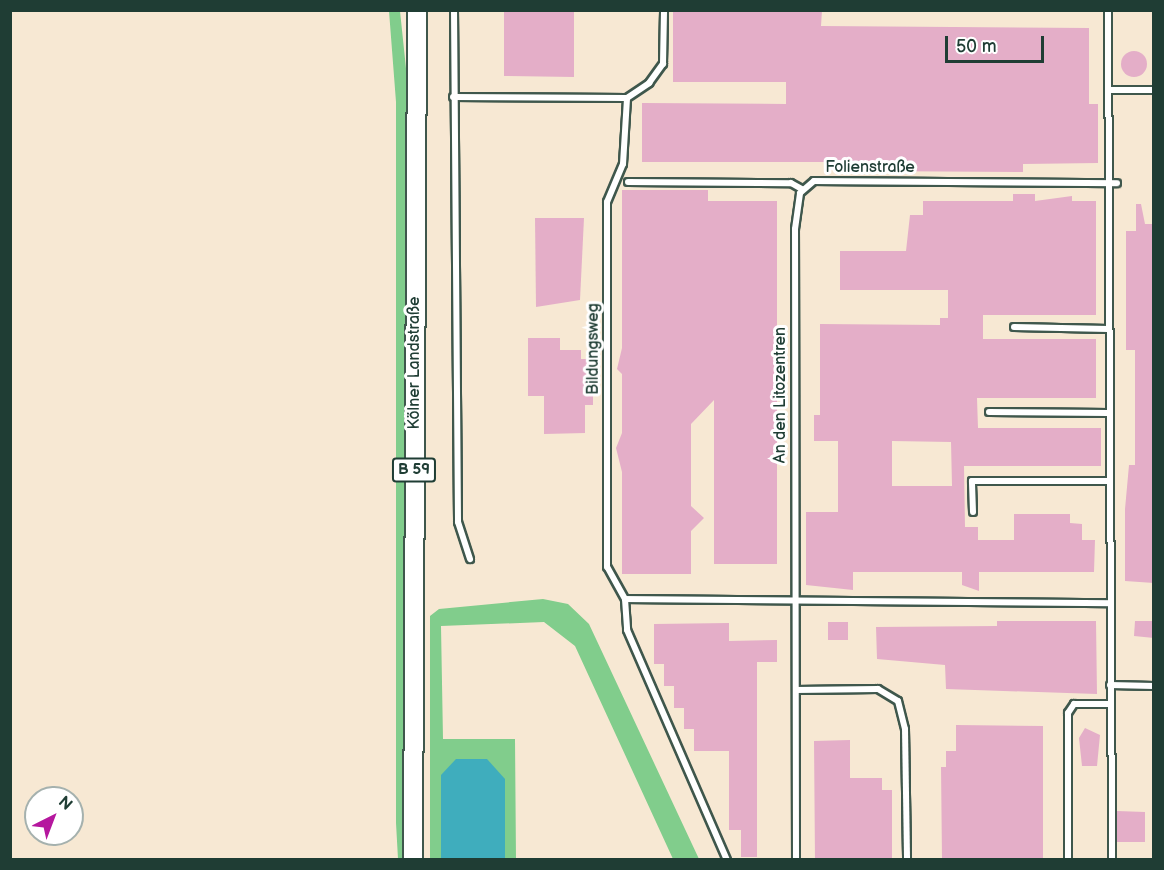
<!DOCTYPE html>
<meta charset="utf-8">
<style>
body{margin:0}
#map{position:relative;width:1164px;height:870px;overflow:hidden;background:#f7e8d3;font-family:"Balsamiq Sans",sans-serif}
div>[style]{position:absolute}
.green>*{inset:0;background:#81cd8c}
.water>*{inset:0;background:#3fadbd}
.building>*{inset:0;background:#e4aec8}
.round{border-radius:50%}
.roads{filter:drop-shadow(2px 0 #3f574c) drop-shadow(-2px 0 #3f574c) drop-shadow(0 2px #3f574c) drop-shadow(0 -2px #3f574c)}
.lane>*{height:6px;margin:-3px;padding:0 3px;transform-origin:3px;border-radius:3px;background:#fff}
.primary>*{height:18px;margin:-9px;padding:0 9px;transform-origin:9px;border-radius:9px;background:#fff}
span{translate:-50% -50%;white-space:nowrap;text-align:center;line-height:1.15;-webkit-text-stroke:6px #fff;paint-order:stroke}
.shield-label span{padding:2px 4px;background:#fff;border:2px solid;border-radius:4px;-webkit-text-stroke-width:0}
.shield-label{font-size:15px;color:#1f3d34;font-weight:700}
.street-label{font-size:16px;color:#1f3d34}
.frame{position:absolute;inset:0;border:12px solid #1f3d34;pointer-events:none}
.north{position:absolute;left:24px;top:786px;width:60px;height:60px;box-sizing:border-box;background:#fff;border:2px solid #a5b1ae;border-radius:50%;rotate:42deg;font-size:16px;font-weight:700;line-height:24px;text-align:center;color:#1f3d34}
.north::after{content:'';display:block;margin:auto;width:21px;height:27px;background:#b5179e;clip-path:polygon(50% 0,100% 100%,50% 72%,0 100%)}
.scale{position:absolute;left:945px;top:36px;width:99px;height:27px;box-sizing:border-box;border:3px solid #1f3d34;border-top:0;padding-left:8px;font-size:18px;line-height:21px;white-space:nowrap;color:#1f3d34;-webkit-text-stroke:4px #fff;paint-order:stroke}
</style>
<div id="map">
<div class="green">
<div style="clip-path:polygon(389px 11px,400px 11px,407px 78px,404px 860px,398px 859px,396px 823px,396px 102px)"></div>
<div style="clip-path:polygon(543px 599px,568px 604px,589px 624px,699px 859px,673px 859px,575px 646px,544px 622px,441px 626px,443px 739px,515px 739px,516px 859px,430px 859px,430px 616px,439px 609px)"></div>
</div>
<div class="water">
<div style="clip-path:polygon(456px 759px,487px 759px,505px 779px,505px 859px,441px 859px,441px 775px)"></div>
</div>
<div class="building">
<div style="clip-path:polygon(504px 10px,574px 10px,574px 77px,504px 76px)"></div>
<div style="clip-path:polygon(673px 10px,822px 10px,821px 26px,1089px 28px,1089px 104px,1098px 104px,1098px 163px,1023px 164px,1023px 172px,864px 171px,859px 162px,642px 162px,642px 103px,786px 104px,786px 82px,673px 82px)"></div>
<div class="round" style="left:1121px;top:51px;width:26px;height:26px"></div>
<div style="clip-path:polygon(622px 190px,708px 190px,708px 201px,777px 201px,777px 564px,714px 564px,714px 400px,691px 424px,691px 506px,704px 518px,691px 531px,691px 574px,622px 574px,622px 472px,616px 448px,622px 433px,622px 374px,617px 369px,622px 348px)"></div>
<div style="clip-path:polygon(evenodd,1013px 194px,1035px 194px,1035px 201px,1072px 196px,1072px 201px,1096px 201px,1096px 315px,983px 315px,983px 339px,1096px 339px,1096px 398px,977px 398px,978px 428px,1101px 428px,1101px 466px,964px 466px,965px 527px,978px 527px,978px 540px,1014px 540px,1014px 514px,1070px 514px,1070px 523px,1082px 524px,1082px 540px,1095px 540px,1094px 572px,979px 572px,979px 591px,962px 585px,962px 572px,853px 572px,853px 590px,806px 585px,806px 512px,838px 512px,838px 441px,814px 441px,814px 415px,820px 415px,820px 324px,940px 325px,940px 318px,948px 318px,948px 290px,840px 290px,840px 251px,906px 251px,910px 215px,923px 215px,923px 201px,1013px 201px,1013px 194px,892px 441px,951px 442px,952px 486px,892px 486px,892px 441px)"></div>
<div style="clip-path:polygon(1136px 204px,1141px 204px,1145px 224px,1154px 224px,1154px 583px,1125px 581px,1125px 509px,1129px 465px,1135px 465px,1135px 350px,1126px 350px,1126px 231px,1136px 231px)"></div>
<div style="clip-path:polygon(535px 218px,584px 218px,580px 300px,536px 307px)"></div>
<div style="clip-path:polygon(528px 338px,560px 338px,560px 350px,581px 350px,581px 359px,593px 359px,593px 405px,585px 405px,585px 433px,544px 434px,544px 396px,528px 396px)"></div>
<div style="clip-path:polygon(997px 621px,1096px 621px,1097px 694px,946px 689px,945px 665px,877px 659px,876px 627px,997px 626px)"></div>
<div style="clip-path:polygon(1135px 621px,1154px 621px,1154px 638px,1134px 636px)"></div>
<div style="clip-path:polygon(828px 622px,848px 622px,848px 640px,828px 640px)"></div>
<div style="clip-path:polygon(729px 623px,729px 641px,777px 640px,777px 662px,757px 662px,757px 857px,741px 857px,741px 830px,729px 830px,729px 751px,694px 751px,694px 729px,684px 729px,684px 708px,674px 708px,674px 686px,664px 686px,664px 664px,654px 664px,654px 624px)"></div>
<div style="clip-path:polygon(956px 725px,1043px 726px,1043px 860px,942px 860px,941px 767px,946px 767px,946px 751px,956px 751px)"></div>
<div style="clip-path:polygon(1085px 728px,1100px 735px,1097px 766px,1082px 766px,1079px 738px)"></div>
<div style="clip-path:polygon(850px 740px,850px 778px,882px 778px,882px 790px,892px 790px,892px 860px,815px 860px,814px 741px)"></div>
<div style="clip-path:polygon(1117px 811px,1145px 812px,1145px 842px,1117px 842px)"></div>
</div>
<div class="roads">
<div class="lane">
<div style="left:454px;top:10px;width:512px;rotate:89.55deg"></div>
<div style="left:458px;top:522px;width:39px;rotate:72deg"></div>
<div style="left:1108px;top:10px;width:850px;rotate:89.73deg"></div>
<div style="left:1108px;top:90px;width:46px"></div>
<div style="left:453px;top:97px;width:174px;rotate:0.3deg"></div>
<div style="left:627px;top:98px;width:27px;rotate:-34deg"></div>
<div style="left:649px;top:83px;width:24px;rotate:-54deg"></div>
<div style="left:663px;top:64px;width:54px;rotate:-88.9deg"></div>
<div style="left:628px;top:182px;width:163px;rotate:0.4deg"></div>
<div style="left:791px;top:183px;width:13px;rotate:29deg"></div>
<div style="left:1014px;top:327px;width:94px;rotate:1.2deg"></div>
<div style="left:989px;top:412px;width:119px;rotate:0.5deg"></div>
<div style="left:973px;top:512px;width:31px;rotate:-92deg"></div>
<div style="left:972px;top:481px;width:137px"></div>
<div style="left:625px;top:599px;width:37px;rotate:-119deg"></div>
<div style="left:607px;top:567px;width:365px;rotate:-90deg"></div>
<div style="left:607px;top:202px;width:41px;rotate:-67.2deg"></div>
<div style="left:623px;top:164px;width:66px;rotate:-86.5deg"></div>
<div style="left:625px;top:599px;width:485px;rotate:0.5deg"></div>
<div style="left:625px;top:599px;width:31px;rotate:86deg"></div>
<div style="left:627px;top:630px;width:251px;rotate:66.5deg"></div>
<div style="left:1110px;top:685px;width:44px;rotate:1.3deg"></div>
<div style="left:796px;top:690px;width:82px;rotate:-0.7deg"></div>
<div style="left:878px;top:689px;width:23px;rotate:31deg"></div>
<div style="left:898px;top:701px;width:29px;rotate:76deg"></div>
<div style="left:905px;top:729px;width:131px;rotate:89.1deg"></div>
<div style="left:796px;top:860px;width:631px;rotate:-90.09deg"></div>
<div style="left:795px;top:229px;width:36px;rotate:-82deg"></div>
<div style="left:800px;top:193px;width:18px;rotate:-41deg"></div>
<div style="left:814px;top:181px;width:303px;rotate:0.4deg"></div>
<div style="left:1068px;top:860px;width:147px;rotate:-90deg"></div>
<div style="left:1068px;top:713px;width:11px;rotate:-56deg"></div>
<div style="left:1074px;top:704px;width:37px"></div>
</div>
<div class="primary">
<div style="left:413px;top:860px;width:850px;rotate:-89.73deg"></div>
</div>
</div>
<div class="shield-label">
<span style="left:414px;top:470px">B 59</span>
</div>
<div class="street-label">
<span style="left:870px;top:168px">Folienstraße</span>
<span style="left:594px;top:349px;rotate:-90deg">Bildungsweg</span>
<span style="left:415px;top:363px;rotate:-90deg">Kölner Landstraße</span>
<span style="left:781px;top:395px;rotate:-90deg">An den Litozentren</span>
</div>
<div class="frame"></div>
<div class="north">N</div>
<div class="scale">50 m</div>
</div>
